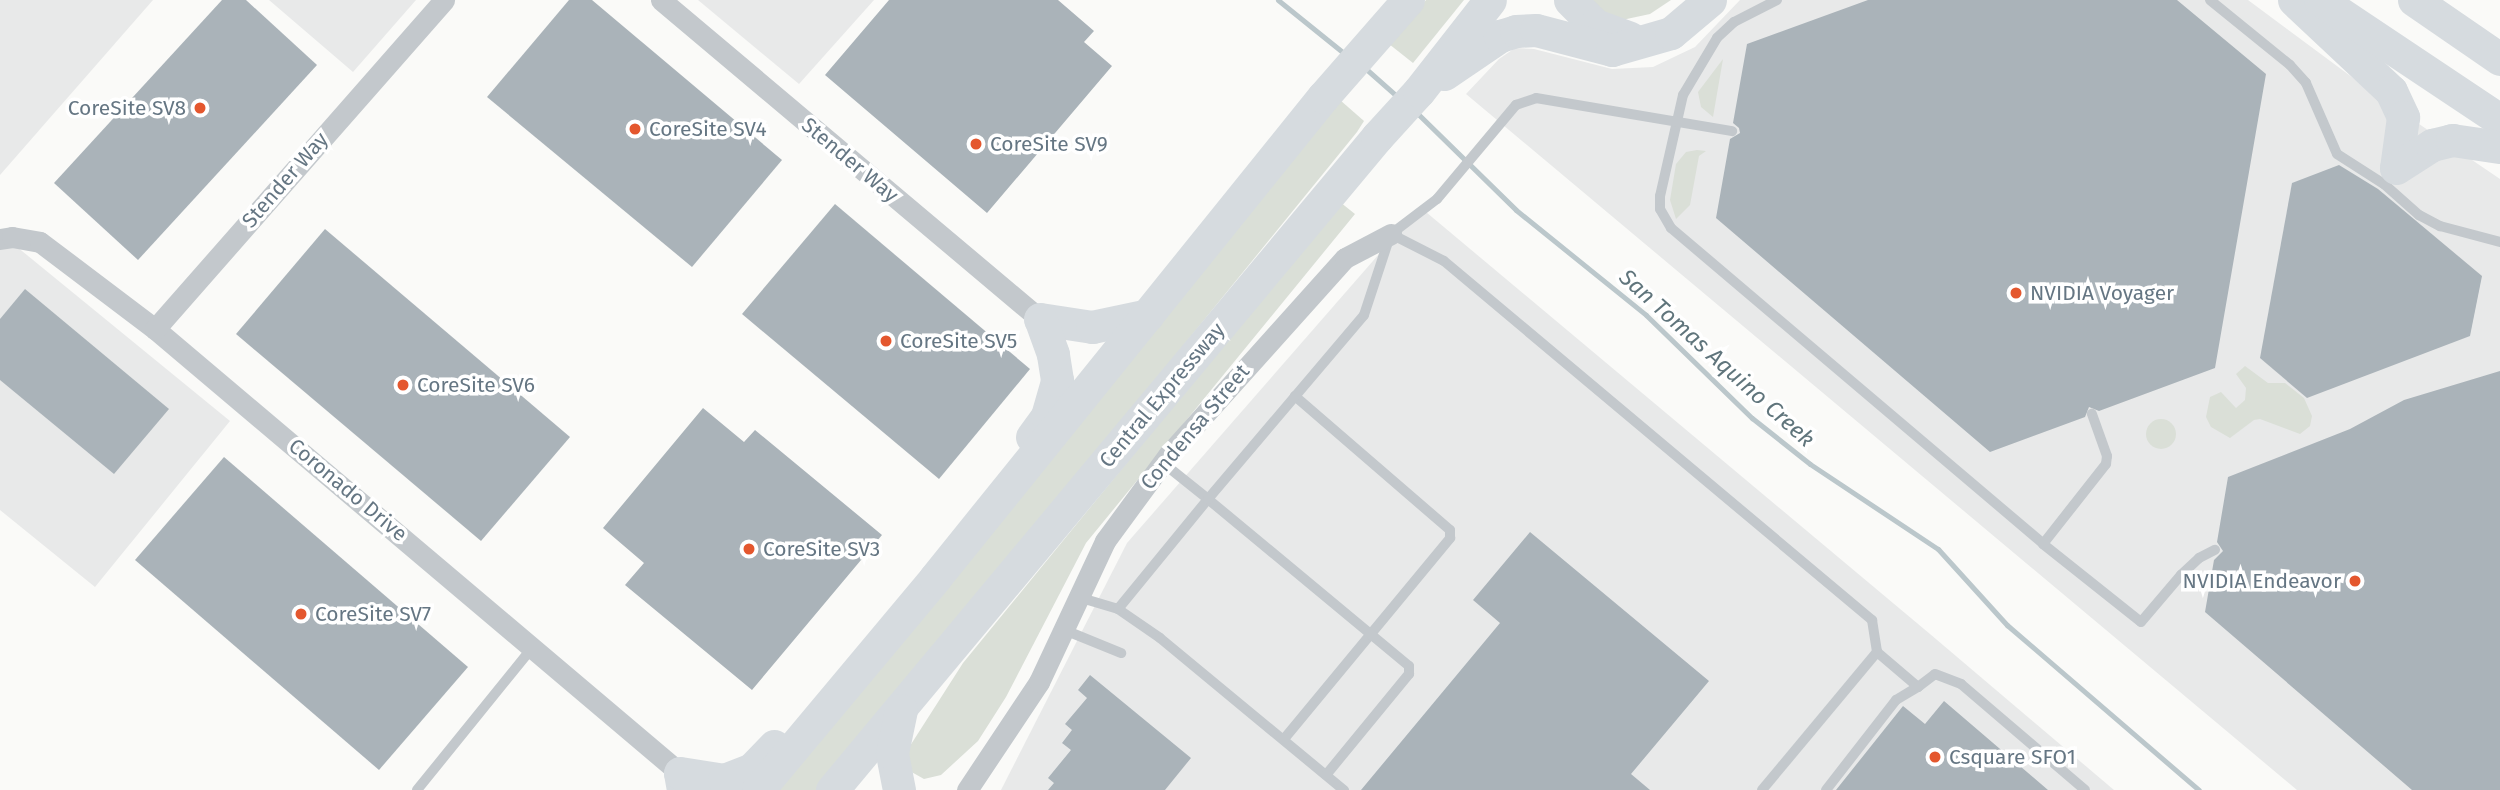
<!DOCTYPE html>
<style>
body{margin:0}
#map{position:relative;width:2500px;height:790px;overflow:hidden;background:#fafaf8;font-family:"Fira Sans",sans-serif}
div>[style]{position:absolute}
.built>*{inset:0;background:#e8e9e9}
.green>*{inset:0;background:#dadfd7}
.round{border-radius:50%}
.stream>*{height:5px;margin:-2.5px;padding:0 2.5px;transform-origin:2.5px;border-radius:2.5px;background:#bbc7cb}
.building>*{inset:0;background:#aab3b9}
.service>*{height:10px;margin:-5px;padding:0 5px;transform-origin:5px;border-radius:5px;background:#c3c8cc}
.minor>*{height:21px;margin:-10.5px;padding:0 10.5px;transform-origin:10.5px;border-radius:10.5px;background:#c3c8cc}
.trunk>*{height:33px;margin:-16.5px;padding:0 16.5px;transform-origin:16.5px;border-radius:16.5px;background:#d6dbdf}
.dots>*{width:19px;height:19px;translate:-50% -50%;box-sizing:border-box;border:4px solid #fff;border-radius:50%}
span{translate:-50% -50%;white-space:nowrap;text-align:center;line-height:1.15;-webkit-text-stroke:7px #fff;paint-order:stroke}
.poi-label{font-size:21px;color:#657683}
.right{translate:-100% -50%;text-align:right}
.left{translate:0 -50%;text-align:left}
.street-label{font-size:21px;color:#657683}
.water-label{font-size:23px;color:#60757c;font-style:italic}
</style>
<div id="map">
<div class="built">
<div style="clip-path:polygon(0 0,153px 0,0 175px)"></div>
<div style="clip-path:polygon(269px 0,416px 0,353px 72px)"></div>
<div style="clip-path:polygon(698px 0,874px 0,799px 84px)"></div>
<div style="clip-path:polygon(1740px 0,2248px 0,2372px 92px,2500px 179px,2500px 790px,2297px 790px,1466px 94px,1499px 59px,1515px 48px,1534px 49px,1612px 69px,1653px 67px,1695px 47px)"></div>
<div style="clip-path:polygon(1420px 207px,1930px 634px,2114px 790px,1001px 790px,1127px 543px)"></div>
<div style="clip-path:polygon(0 233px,230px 421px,95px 587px,0 510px)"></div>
</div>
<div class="green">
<div style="clip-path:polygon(1426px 0,1464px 0,1413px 63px,1389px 44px)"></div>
<div style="clip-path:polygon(1585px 0,1671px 0,1650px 14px,1622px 20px,1591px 8px)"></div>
<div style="clip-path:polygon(1723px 59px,1713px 117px,1701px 107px,1698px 92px)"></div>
<div style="clip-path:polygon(1340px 100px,1364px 121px,1357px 132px,1117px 427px,819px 790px,775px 790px)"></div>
<div style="clip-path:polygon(1697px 150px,1706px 151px,1699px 156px,1690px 205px,1676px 219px,1670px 200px,1676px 164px,1686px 152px)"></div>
<div style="clip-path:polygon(1340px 202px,1355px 214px,1086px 543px,1006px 697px,978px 741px,941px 775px,924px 779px,908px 770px,908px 749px,963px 663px)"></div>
<div style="clip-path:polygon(2245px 366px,2268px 383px,2285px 383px,2304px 398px,2312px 416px,2310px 426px,2300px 434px,2260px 419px,2254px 420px,2230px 438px,2211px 427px,2206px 417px,2210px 397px,2221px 392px,2236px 408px,2245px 400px,2246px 388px,2236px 374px)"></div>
<div class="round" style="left:2146px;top:419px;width:30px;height:30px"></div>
</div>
<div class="stream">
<div style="left:1278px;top:0;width:86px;rotate:38.9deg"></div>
<div style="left:1365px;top:68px;width:45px;rotate:41.4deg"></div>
<div style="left:1415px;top:111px;width:141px;rotate:44.4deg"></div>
<div style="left:1516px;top:210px;width:167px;rotate:38.9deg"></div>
<div style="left:1646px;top:315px;width:148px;rotate:44.2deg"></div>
<div style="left:1752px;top:418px;width:74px;rotate:38.4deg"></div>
<div style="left:1810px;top:464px;width:154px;rotate:33.6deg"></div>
<div style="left:1938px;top:549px;width:103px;rotate:47.8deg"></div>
<div style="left:2007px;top:625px;width:253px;rotate:40.7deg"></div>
</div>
<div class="building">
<div style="clip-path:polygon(222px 0,246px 0,317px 65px,138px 260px,54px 183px)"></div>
<div style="clip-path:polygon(569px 0,592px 0,782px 160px,692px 267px,487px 97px)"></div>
<div style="clip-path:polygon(889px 0,1058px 0,1094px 31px,1084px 42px,1112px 66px,987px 213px,825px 75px)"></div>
<div style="clip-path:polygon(1868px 0,2177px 0,2266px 74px,2215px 368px,2099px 411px,2089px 407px,2085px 417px,1990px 452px,1716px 218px,1730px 139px,1740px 133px,1739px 128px,1733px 123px,1747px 44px)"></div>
<div style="clip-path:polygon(2339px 165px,2378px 189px,2482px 276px,2470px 336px,2307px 398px,2260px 358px,2292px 183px)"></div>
<div style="clip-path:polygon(835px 204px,1030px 369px,939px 479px,742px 314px)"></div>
<div style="clip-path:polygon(325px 229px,570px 437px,481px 541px,236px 334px)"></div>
<div style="clip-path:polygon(25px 289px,169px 409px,114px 474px,0 380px,0 319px)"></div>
<div style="clip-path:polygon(2500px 371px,2500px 790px,2412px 790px,2205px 612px,2214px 560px,2223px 551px,2217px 542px,2228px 477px,2350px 429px,2404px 400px)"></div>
<div style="clip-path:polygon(703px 408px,744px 442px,755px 430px,882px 535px,752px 690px,625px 585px,644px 563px,603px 528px)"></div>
<div style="clip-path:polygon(224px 457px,468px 667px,379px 770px,135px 560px)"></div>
<div style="clip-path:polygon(1530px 532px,1709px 681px,1631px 774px,1650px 790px,1361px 790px,1500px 623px,1473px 600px)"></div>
<div style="clip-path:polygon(1090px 675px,1191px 758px,1165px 790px,1048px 790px,1054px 783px,1048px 778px,1071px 750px,1062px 743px,1072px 730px,1065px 724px,1087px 698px,1078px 690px)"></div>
<div style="clip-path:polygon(1944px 701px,2048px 790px,1836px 790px,1903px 706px,1925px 724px)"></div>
</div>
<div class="service">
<div style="left:1777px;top:0;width:48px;rotate:152.9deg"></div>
<div style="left:1734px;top:22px;width:23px;rotate:137deg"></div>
<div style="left:1717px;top:38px;width:66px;rotate:120.8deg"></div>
<div style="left:1683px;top:95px;width:104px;rotate:102.8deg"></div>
<div style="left:1660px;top:196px;width:13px;rotate:90deg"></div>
<div style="left:1660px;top:209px;width:22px;rotate:60deg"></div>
<div style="left:1671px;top:228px;width:488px;rotate:40.3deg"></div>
<div style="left:2043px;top:544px;width:125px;rotate:38.5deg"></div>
<div style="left:2141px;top:622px;width:62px;rotate:-49.6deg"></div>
<div style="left:2181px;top:575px;width:25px;rotate:-43deg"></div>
<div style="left:2199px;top:558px;width:18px;rotate:-27deg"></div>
<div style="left:2210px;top:0;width:103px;rotate:39.1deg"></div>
<div style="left:2290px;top:65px;width:24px;rotate:48deg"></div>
<div style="left:2306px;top:83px;width:77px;rotate:66.4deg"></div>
<div style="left:2337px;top:154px;width:56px;rotate:32.6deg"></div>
<div style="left:2384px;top:184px;width:47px;rotate:41.5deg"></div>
<div style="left:2419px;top:215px;width:24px;rotate:28deg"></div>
<div style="left:2440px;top:226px;width:62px;rotate:14.9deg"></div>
<div style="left:1391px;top:234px;width:59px;rotate:27deg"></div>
<div style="left:1444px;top:261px;width:559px;rotate:39.99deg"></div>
<div style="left:1872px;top:620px;width:32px;rotate:81deg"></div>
<div style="left:1877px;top:652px;width:54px;rotate:40.5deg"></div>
<div style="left:1918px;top:687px;width:21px;rotate:-37deg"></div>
<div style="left:1935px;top:674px;width:28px;rotate:21deg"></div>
<div style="left:1961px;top:684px;width:163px;rotate:40.5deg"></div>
<div style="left:1391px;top:234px;width:58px;rotate:-37.3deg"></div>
<div style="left:1437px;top:199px;width:123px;rotate:-50deg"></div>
<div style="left:1516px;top:105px;width:21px;rotate:-19deg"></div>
<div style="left:1536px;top:98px;width:199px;rotate:9.6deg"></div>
<div style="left:2043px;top:544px;width:102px;rotate:-51.8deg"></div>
<div style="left:2106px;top:464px;width:8px;rotate:-83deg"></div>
<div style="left:2107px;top:456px;width:45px;rotate:-109.7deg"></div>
<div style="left:1078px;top:597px;width:42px;rotate:16.7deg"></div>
<div style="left:1118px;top:609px;width:51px;rotate:34.6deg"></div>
<div style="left:1160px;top:638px;width:239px;rotate:39.6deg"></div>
<div style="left:1118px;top:609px;width:142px;rotate:-50.7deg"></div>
<div style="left:1208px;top:499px;width:58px;rotate:-141.3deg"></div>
<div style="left:1062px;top:629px;width:64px;rotate:22.1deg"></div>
<div style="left:1284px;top:739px;width:261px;rotate:-50.4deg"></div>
<div style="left:1450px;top:538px;width:8px;rotate:-90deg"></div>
<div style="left:1450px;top:530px;width:205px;rotate:-139.2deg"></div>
<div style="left:1326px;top:775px;width:131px;rotate:-50.6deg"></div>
<div style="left:1409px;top:674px;width:8px;rotate:-90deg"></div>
<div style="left:1409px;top:666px;width:261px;rotate:-140.3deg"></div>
<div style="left:1208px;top:499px;width:241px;rotate:-49.7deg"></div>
<div style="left:1364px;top:315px;width:83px;rotate:-71.8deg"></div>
<div style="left:417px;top:790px;width:184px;rotate:-51deg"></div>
<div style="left:1762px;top:790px;width:180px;rotate:-50.2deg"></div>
<div style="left:1826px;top:790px;width:114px;rotate:-52.1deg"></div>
<div style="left:1896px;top:700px;width:26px;rotate:-31deg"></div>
</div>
<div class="minor">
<div style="left:661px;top:0;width:495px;rotate:40.1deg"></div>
<div style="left:0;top:239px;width:12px;rotate:-9deg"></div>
<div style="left:12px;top:237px;width:28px;rotate:10deg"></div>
<div style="left:40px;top:242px;width:144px;rotate:37.1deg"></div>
<div style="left:155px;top:329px;width:688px;rotate:40.22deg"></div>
<div style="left:155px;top:329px;width:438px;rotate:-48.7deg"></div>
<div style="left:967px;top:790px;width:130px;rotate:-56.3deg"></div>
<div style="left:1039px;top:682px;width:156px;rotate:-64.9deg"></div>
<div style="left:1105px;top:541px;width:108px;rotate:-53.7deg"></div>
<div style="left:1169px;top:454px;width:263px;rotate:-48.1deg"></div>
<div style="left:1345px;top:258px;width:52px;rotate:-27.6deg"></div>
</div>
<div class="trunk">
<div style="left:1570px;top:0;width:35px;rotate:45deg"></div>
<div style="left:1595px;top:25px;width:37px;rotate:20deg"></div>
<div style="left:2294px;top:0;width:133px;rotate:43.2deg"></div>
<div style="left:2391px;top:91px;width:29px;rotate:65deg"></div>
<div style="left:2403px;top:117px;width:51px;rotate:97.8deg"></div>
<div style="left:2320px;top:0;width:216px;rotate:33.7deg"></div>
<div style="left:2414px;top:0;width:104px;rotate:34.5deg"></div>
<div style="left:1444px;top:74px;width:68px;rotate:-34.2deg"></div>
<div style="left:1500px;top:36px;width:17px;rotate:-17deg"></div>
<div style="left:1516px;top:31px;width:20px;rotate:-3deg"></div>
<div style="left:1536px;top:30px;width:79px;rotate:14.7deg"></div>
<div style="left:1612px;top:50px;width:61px;rotate:-16.1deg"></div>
<div style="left:1671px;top:33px;width:51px;rotate:-40.2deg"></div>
<div style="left:2396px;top:168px;width:43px;rotate:-32.6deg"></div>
<div style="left:2432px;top:145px;width:21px;rotate:-14deg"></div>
<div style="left:2452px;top:140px;width:49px;rotate:8.3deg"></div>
<div style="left:1040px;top:319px;width:53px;rotate:8.7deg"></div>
<div style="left:1092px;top:327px;width:57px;rotate:-12.1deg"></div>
<div style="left:1032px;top:437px;width:26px;rotate:-54deg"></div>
<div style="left:1047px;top:416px;width:37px;rotate:-74deg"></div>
<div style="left:1057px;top:380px;width:26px;rotate:-99deg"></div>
<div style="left:1053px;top:354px;width:37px;rotate:-110deg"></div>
<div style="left:683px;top:790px;width:17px;rotate:-100deg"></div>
<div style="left:680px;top:773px;width:45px;rotate:9deg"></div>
<div style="left:724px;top:780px;width:30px;rotate:-21deg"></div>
<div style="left:752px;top:769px;width:32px;rotate:-46deg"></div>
<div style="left:758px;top:790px;width:276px;rotate:-50.1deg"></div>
<div style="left:935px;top:578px;width:618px;rotate:-51.11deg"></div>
<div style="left:1323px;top:97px;width:129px;rotate:-48.8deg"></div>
<div style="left:832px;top:790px;width:851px;rotate:-50.15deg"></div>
<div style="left:1377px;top:137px;width:62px;rotate:-47.6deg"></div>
<div style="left:1419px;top:91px;width:115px;rotate:-52deg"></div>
<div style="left:899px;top:790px;width:38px;rotate:-101deg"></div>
<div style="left:892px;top:753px;width:44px;rotate:-78.2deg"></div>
</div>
<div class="dots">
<div style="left:200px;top:108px;background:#e4572e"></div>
<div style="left:635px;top:129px;background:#e4572e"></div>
<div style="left:976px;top:144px;background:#e4572e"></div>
<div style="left:2016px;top:293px;background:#e4572e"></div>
<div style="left:886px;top:341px;background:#e4572e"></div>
<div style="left:403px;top:385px;background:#e4572e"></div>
<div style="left:749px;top:549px;background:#e4572e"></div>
<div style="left:2355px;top:581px;background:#e4572e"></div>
<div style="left:301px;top:614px;background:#e4572e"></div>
<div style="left:1935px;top:757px;background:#e4572e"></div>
</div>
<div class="poi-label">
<span class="right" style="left:186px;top:108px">CoreSite SV8</span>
<span class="left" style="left:649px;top:129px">CoreSite SV4</span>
<span class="left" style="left:990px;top:144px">CoreSite SV9</span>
<span class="left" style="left:2030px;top:293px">NVIDIA Voyager</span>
<span class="left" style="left:900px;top:341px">CoreSite SV5</span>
<span class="left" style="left:417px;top:385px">CoreSite SV6</span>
<span class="left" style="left:763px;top:549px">CoreSite SV3</span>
<span class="right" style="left:2341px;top:581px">NVIDIA Endeavor</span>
<span class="left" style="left:315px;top:614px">CoreSite SV7</span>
<span class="left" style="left:1949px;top:757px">Csquare SFO1</span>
</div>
<div class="street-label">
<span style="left:850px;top:160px;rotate:40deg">Stender Way</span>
<span style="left:285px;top:180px;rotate:-49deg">Stender Way</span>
<span style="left:1162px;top:395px;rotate:-50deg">Central Expressway</span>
<span style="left:1195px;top:427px;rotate:-50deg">Condensa Street</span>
<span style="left:348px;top:490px;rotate:40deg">Coronado Drive</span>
</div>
<div class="water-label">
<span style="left:1717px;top:358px;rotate:42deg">San Tomas Aquino Creek</span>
</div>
</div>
